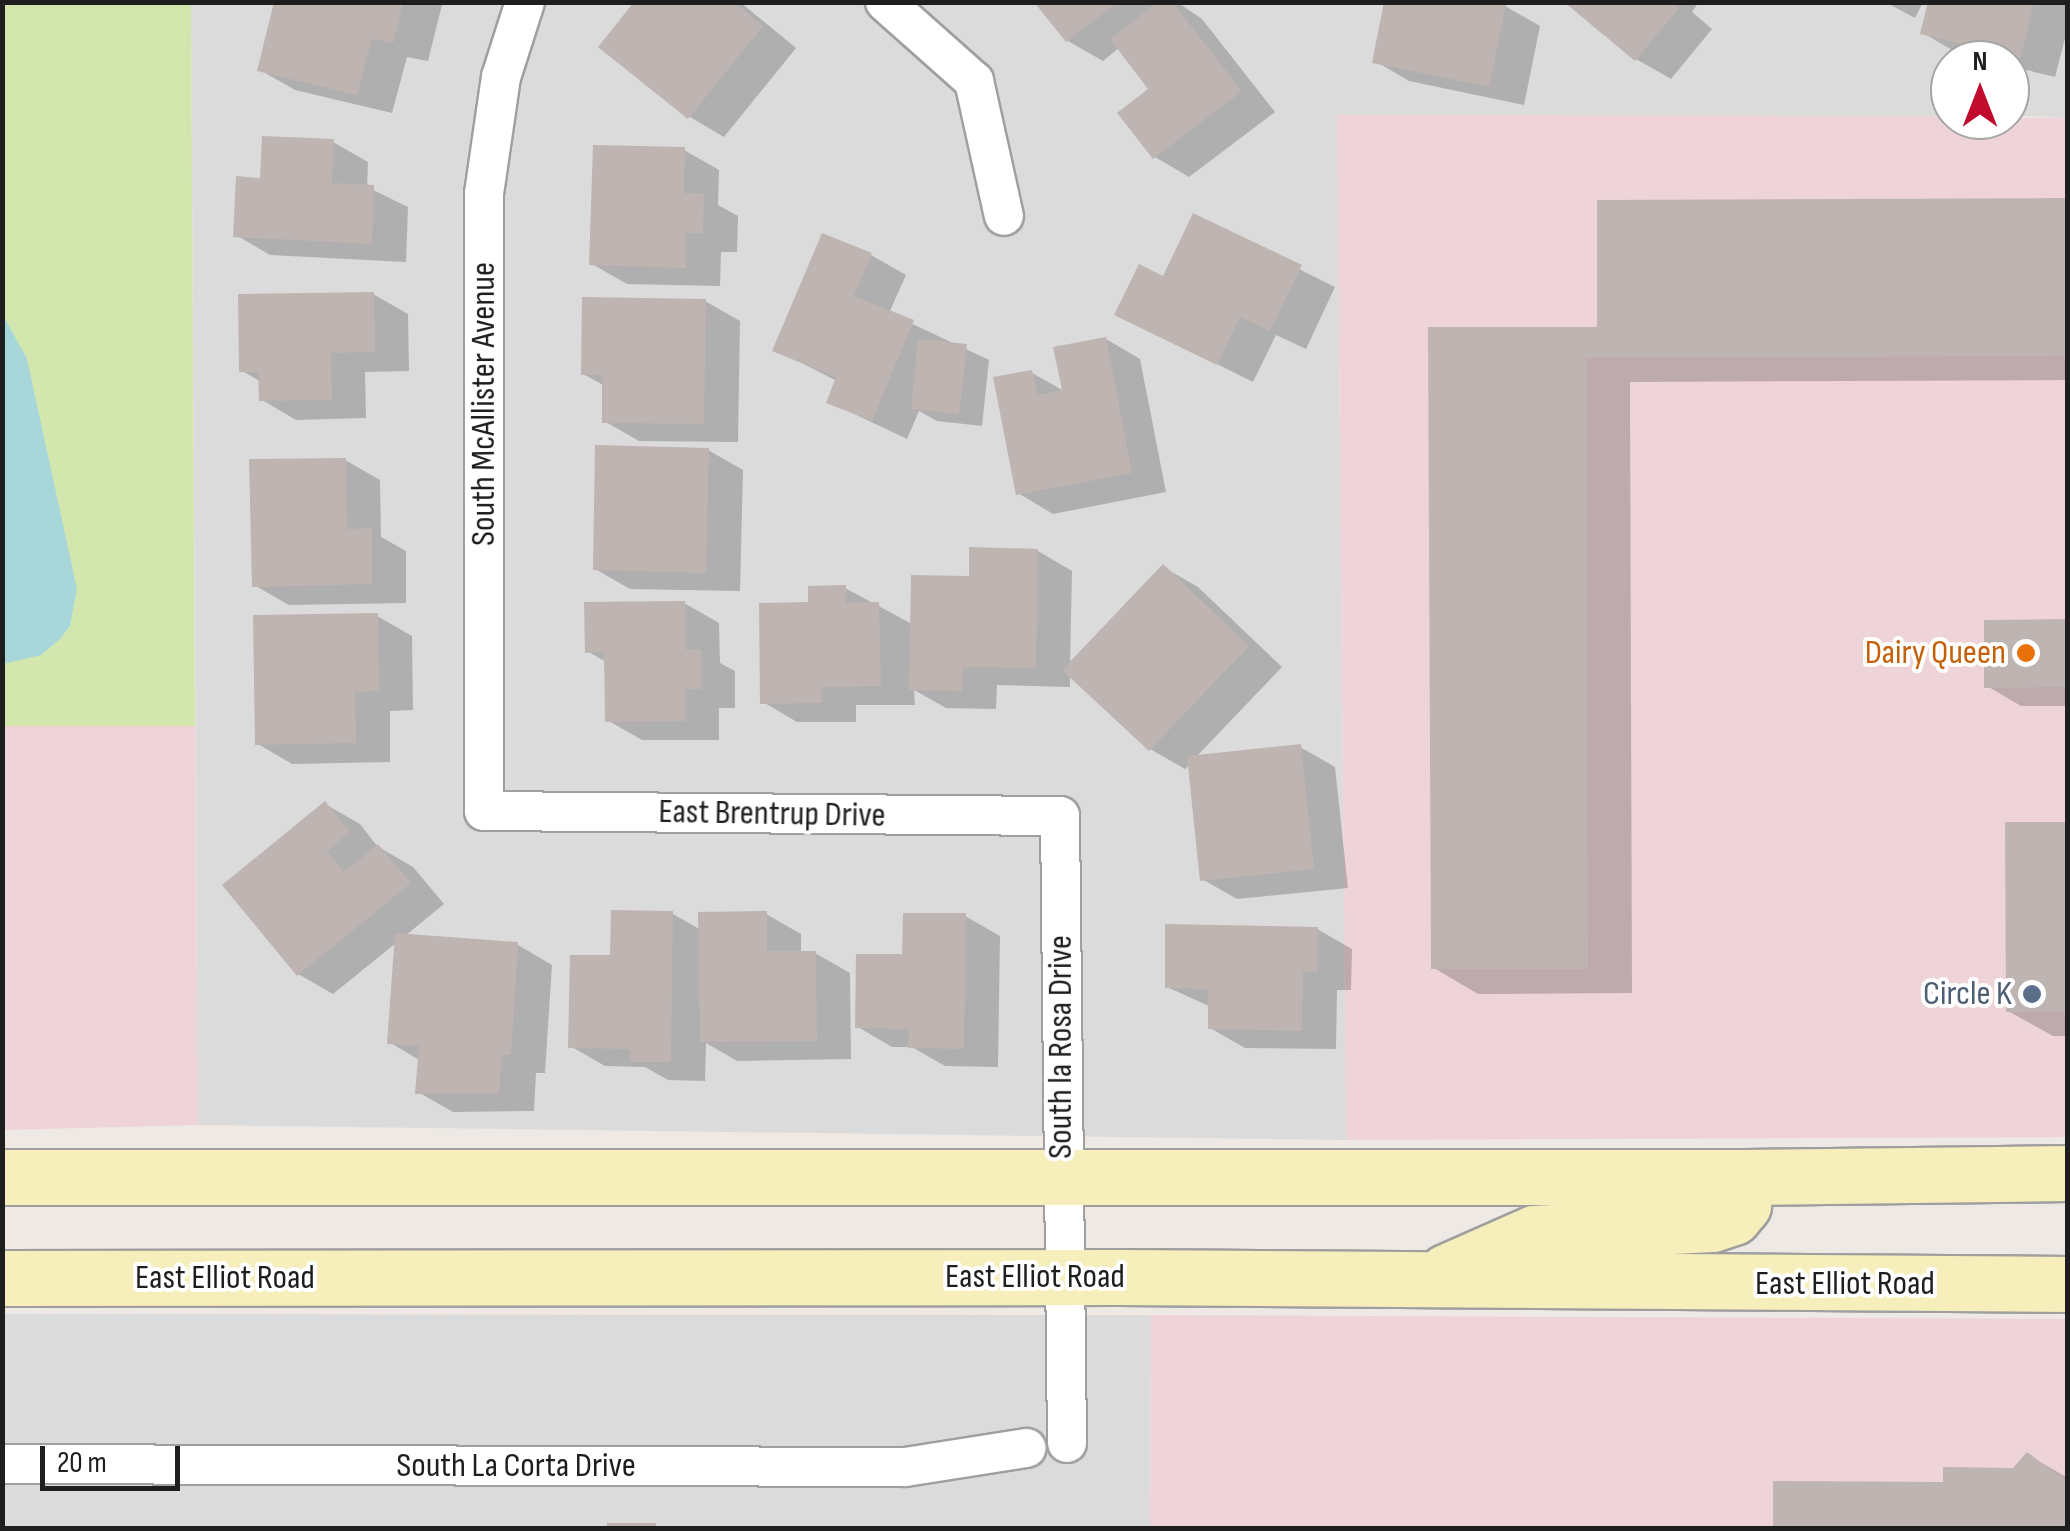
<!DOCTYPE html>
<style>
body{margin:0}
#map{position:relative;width:2070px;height:1531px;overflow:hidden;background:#eee9e4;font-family:"Sofia Sans Condensed",sans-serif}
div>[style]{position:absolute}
.residential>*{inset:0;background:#dcdbdb}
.commercial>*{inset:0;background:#eed4d8}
.grass>*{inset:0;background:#d3e6ad}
.water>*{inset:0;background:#a7d7da}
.shadow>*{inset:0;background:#0003}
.building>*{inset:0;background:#beb4b1}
.roads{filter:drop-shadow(2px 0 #9f9f9f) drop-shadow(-2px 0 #9f9f9f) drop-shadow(0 2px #9f9f9f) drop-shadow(0 -2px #9f9f9f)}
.minor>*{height:38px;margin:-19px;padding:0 19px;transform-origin:19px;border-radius:19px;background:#fff}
.secondary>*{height:55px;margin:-27.5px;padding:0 27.5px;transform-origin:27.5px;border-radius:27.5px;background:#f6eebb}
.dots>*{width:28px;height:28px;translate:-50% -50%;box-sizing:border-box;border:5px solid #fff;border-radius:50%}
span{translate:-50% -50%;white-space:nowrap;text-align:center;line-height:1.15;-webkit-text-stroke:8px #fff;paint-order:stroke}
.street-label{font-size:35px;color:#1e1e1e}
.food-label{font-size:35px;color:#c56008}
.right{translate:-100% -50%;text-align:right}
.service-label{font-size:35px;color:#4e5e75}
.frame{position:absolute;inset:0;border:5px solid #1e1e1e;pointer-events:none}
.north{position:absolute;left:1930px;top:40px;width:100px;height:100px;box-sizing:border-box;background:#fff;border:2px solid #a5a5a5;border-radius:50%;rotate:0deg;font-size:28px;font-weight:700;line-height:40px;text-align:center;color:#1e1e1e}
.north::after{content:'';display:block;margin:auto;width:35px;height:45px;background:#c00b2c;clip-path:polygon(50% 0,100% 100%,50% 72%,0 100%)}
.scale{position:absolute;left:40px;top:1446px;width:140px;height:45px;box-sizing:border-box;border:5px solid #1e1e1e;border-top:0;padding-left:12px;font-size:30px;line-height:35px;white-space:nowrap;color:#1e1e1e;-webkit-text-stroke:8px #fff;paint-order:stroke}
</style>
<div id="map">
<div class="residential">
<div style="clip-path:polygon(191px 3px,2067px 3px,2067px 117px,2010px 116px,2010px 60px,1950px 60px,1950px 116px,1337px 116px,1346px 1140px,198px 1125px)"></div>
<div style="clip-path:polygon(3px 1314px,1151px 1315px,1150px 1528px,3px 1528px)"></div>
</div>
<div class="commercial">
<div style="clip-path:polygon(1337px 115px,1950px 116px,1950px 120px,2067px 117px,2067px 1137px,1346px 1140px)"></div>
<div style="clip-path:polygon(2px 726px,195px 726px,198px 1125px,3px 1130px)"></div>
<div style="clip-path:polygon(1151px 1315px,2067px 1319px,2067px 1528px,1150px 1528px)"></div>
</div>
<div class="grass">
<div style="clip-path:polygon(2px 3px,191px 3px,195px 726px,3px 726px)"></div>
</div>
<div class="water">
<div style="clip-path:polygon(3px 315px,27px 359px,77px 589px,70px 626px,60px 639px,41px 655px,3px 664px)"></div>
</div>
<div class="shadow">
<div style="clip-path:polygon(277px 2px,438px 2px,442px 5px,428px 61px,407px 57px,392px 113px,295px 90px,260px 70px)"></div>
<div style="clip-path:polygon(637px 2px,740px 2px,796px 48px,724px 137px,690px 117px,601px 47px)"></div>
<div style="clip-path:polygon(1037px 2px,1177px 2px,1202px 19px,1275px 112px,1189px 177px,1155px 157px,1152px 89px,1119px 48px,1103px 61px,1068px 41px)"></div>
<div style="clip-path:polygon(1387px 2px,1488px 2px,1505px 6px,1540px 26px,1524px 105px,1409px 81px,1375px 61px)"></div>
<div style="clip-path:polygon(1568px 2px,1699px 2px,1692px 12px,1712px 29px,1671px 79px,1636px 59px)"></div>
<div style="clip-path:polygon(1885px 2px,1923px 2px,1915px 18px)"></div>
<div style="clip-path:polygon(1930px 2px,2068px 2px,2068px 27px,2055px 77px,2010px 66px,2010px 60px,1957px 53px,1923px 33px)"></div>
<div style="clip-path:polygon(333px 142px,368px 162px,367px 187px,408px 207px,406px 262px,270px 255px,236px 235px,262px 180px)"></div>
<div style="clip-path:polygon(684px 150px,719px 170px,718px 205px,738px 216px,737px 252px,721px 252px,720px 286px,627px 284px,592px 264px)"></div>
<div style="clip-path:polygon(2068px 201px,2068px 380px,1630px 382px,1632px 993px,1478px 994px,1434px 968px,1430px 330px,1600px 329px)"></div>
<div style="clip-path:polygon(1194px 217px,1335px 287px,1306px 349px,1276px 335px,1253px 382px,1117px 314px,1164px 279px)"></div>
<div style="clip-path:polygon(871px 255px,906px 275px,889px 313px,989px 360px,982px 426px,937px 421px,919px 411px,907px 439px,829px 402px,837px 381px,776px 350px)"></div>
<div style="clip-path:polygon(373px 294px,408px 314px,409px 371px,365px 372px,366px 418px,296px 420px,262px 400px,261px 382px,241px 370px)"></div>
<div style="clip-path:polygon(705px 301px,740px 321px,738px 442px,639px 441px,604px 421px,605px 386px,583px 374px)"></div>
<div style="clip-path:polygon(1106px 339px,1140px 359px,1166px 492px,1053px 514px,1018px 493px,1032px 373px,1064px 391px)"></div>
<div style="clip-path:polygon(708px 450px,743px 470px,740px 591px,630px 589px,595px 569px)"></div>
<div style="clip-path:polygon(345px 460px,380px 480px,381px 537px,406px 551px,406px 603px,289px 605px,254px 585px)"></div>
<div style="clip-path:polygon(1038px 551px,1072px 571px,1070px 665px,1163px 567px,1198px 587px,1282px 667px,1196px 757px,1300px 747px,1335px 767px,1348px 888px,1237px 899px,1202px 879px,1190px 764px,1185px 769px,1150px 749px,1070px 673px,1070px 687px,997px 685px,996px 709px,946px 708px,914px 690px,915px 705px,856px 705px,856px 722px,797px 722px,763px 702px,810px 605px,845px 588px,912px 624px,971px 578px)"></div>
<div style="clip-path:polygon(684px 603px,719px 623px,720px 663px,735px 671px,735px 708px,719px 708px,719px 740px,642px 740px,607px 720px,606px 662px,587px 651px)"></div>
<div style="clip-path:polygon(377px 616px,412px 636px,413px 710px,390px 711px,390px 762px,292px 764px,258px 744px)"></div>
<div style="clip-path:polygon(2068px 621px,2068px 706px,2021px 706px,1987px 686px)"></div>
<div style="clip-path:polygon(325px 804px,360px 824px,377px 846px,413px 867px,444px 904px,405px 936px,518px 945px,552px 965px,545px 1073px,536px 1073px,534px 1111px,453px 1112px,418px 1092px,421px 1061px,389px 1042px,396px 943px,333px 994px,298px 974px)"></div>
<div style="clip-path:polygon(2068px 824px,2068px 1036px,2053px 1036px,2008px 1011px)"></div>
<div style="clip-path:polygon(673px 914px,701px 930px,766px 914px,801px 934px,801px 953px,815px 953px,850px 973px,851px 1059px,737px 1061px,706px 1043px,705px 1081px,668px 1080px,645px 1067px,605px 1066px,570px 1046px,612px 958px)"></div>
<div style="clip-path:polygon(965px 916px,1000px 936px,998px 1067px,945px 1066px,912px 1047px,892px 1047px,858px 1027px,905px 956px)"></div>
<div style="clip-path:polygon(1317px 929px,1352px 949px,1351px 990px,1337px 990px,1336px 1049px,1245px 1048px,1210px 1028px,1211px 1007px,1167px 987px)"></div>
<div style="clip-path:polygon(2028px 1455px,2068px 1478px,2068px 1528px,1775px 1528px,1776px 1483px,1945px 1485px,2014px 1470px)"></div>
</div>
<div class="building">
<div style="clip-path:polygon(274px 2px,403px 2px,393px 43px,372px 39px,357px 95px,257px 71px)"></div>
<div style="clip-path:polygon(634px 2px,734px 2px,763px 26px,688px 119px,598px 47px)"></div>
<div style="clip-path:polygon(1034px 2px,1118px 2px,1066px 42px)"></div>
<div style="clip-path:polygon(1158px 2px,1172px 2px,1242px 91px,1153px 159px,1117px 113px,1148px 89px,1110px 39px)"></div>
<div style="clip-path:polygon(1384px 2px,1506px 4px,1489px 87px,1372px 63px)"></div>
<div style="clip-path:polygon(1564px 2px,1673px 2px,1679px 8px,1635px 61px)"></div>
<div style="clip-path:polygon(1928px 2px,2034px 2px,2020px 59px,1920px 34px)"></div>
<div style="clip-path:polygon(262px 136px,334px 139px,332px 183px,374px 185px,372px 244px,233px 237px,236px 176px,260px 178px)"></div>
<div style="clip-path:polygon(593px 145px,685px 147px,684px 193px,704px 194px,703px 233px,686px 233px,686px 268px,589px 265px)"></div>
<div style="clip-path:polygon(2068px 198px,2068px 356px,1586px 358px,1588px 969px,1431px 969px,1428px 327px,1597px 327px,1597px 200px)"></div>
<div style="clip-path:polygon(1193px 213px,1302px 265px,1270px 331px,1240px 317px,1217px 365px,1114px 315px,1139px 264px,1163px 276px)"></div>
<div style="clip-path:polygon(822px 233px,872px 253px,854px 296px,914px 320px,872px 421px,826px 403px,836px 377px,772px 351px)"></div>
<div style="clip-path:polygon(374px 292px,375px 352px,331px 353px,332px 400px,259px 401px,258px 372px,239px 372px,238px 294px)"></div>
<div style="clip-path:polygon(582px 297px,706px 299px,704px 424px,602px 423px,602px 375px,581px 375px)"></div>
<div style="clip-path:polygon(1106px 337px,1132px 473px,1016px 495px,993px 377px,1032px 370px,1038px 395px,1062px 390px,1053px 347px)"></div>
<div style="clip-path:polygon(918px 339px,967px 344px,959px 414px,911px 409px)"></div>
<div style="clip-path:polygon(595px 445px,709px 448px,706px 573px,593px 570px)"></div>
<div style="clip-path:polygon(346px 458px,347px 529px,372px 528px,372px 584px,252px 587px,249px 459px)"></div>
<div style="clip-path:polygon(969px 547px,1038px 549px,1036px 668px,963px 667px,962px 691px,909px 690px,911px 575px,969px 576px)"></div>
<div style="clip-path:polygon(1163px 564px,1249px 646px,1149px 751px,1062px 670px)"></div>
<div style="clip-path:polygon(846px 585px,846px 603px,879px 602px,881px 686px,822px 687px,822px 703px,760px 704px,759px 603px,808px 602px,808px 586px)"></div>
<div style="clip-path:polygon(685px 601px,686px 650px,701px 649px,701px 689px,685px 689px,685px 721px,605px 722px,604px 652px,585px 653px,584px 602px)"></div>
<div style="clip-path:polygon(378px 613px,379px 691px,355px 692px,356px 743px,255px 745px,253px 615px)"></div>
<div style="clip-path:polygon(2068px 619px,2068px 687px,1984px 688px,1984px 620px)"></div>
<div style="clip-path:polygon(1301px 744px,1314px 869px,1200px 881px,1187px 756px)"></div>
<div style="clip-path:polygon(325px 801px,350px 832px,327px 851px,344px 872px,378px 844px,411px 883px,297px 976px,222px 885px)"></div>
<div style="clip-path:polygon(2005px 822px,2068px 822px,2068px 1012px,2006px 1012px)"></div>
<div style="clip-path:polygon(611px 910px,673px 911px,671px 1062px,630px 1062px,630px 1049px,568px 1048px,570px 955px,610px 955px)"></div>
<div style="clip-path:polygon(767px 911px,767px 951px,816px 951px,817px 1041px,700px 1042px,698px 912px)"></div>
<div style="clip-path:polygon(903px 913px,966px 913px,964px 1049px,908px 1048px,909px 1029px,855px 1028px,856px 954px,902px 954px)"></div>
<div style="clip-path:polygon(1165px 924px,1318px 927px,1317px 972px,1303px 972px,1302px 1031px,1208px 1029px,1208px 989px,1165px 988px)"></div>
<div style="clip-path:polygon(395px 933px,518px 942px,511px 1055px,502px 1055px,499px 1093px,415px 1094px,419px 1046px,387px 1044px)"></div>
<div style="clip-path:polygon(2027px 1452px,2068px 1482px,2068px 1528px,1773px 1528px,1773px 1481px,1943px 1482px,1943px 1467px,2013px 1468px)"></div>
<div style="clip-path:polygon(607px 1523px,656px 1523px,656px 1528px,607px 1528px)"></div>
</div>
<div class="roads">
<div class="minor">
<div style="left:525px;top:2px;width:79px;rotate:107.7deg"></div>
<div style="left:501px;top:77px;width:117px;rotate:98.3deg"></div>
<div style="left:484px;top:193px;width:618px;rotate:90deg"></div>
<div style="left:484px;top:811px;width:576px;rotate:0.5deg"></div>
<div style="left:1060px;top:816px;width:627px;rotate:89.36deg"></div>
<div style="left:885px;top:2px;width:119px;rotate:41.6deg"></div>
<div style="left:974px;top:81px;width:138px;rotate:77.5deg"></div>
<div style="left:2px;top:1464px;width:903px;rotate:0.19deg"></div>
<div style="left:905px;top:1467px;width:123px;rotate:-8.9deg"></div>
</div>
<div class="secondary">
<div style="left:2px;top:1177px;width:1742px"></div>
<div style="left:1744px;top:1177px;width:324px;rotate:-0.7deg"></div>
<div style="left:1446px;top:1272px;width:96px;rotate:-23.9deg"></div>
<div style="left:1534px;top:1233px;width:178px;rotate:-2.9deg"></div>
<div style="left:1712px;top:1224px;width:22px;rotate:-18deg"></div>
<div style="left:1733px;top:1217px;width:16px;rotate:-50deg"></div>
<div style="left:1743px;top:1205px;width:28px;rotate:-88deg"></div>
<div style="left:2px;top:1278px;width:1117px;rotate:-0.05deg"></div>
<div style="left:1119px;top:1277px;width:949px;rotate:0.42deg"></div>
</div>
</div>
<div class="dots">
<div style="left:2026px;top:653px;background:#e8710a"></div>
<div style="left:2032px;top:994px;background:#5c6f8a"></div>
</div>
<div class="street-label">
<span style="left:484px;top:404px;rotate:-90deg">South McAllister Avenue</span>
<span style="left:772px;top:814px;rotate:1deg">East Brentrup Drive</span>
<span style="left:1061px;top:1047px;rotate:-90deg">South la Rosa Drive</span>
<span style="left:1035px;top:1277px">East Elliot Road</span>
<span style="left:225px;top:1278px">East Elliot Road</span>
<span style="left:1845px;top:1284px">East Elliot Road</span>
<span style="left:516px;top:1466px">South La Corta Drive</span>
</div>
<div class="food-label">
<span class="right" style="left:2006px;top:653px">Dairy Queen</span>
</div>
<div class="service-label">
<span class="right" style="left:2012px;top:994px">Circle K</span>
</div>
<div class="frame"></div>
<div class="north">N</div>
<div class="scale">20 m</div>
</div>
